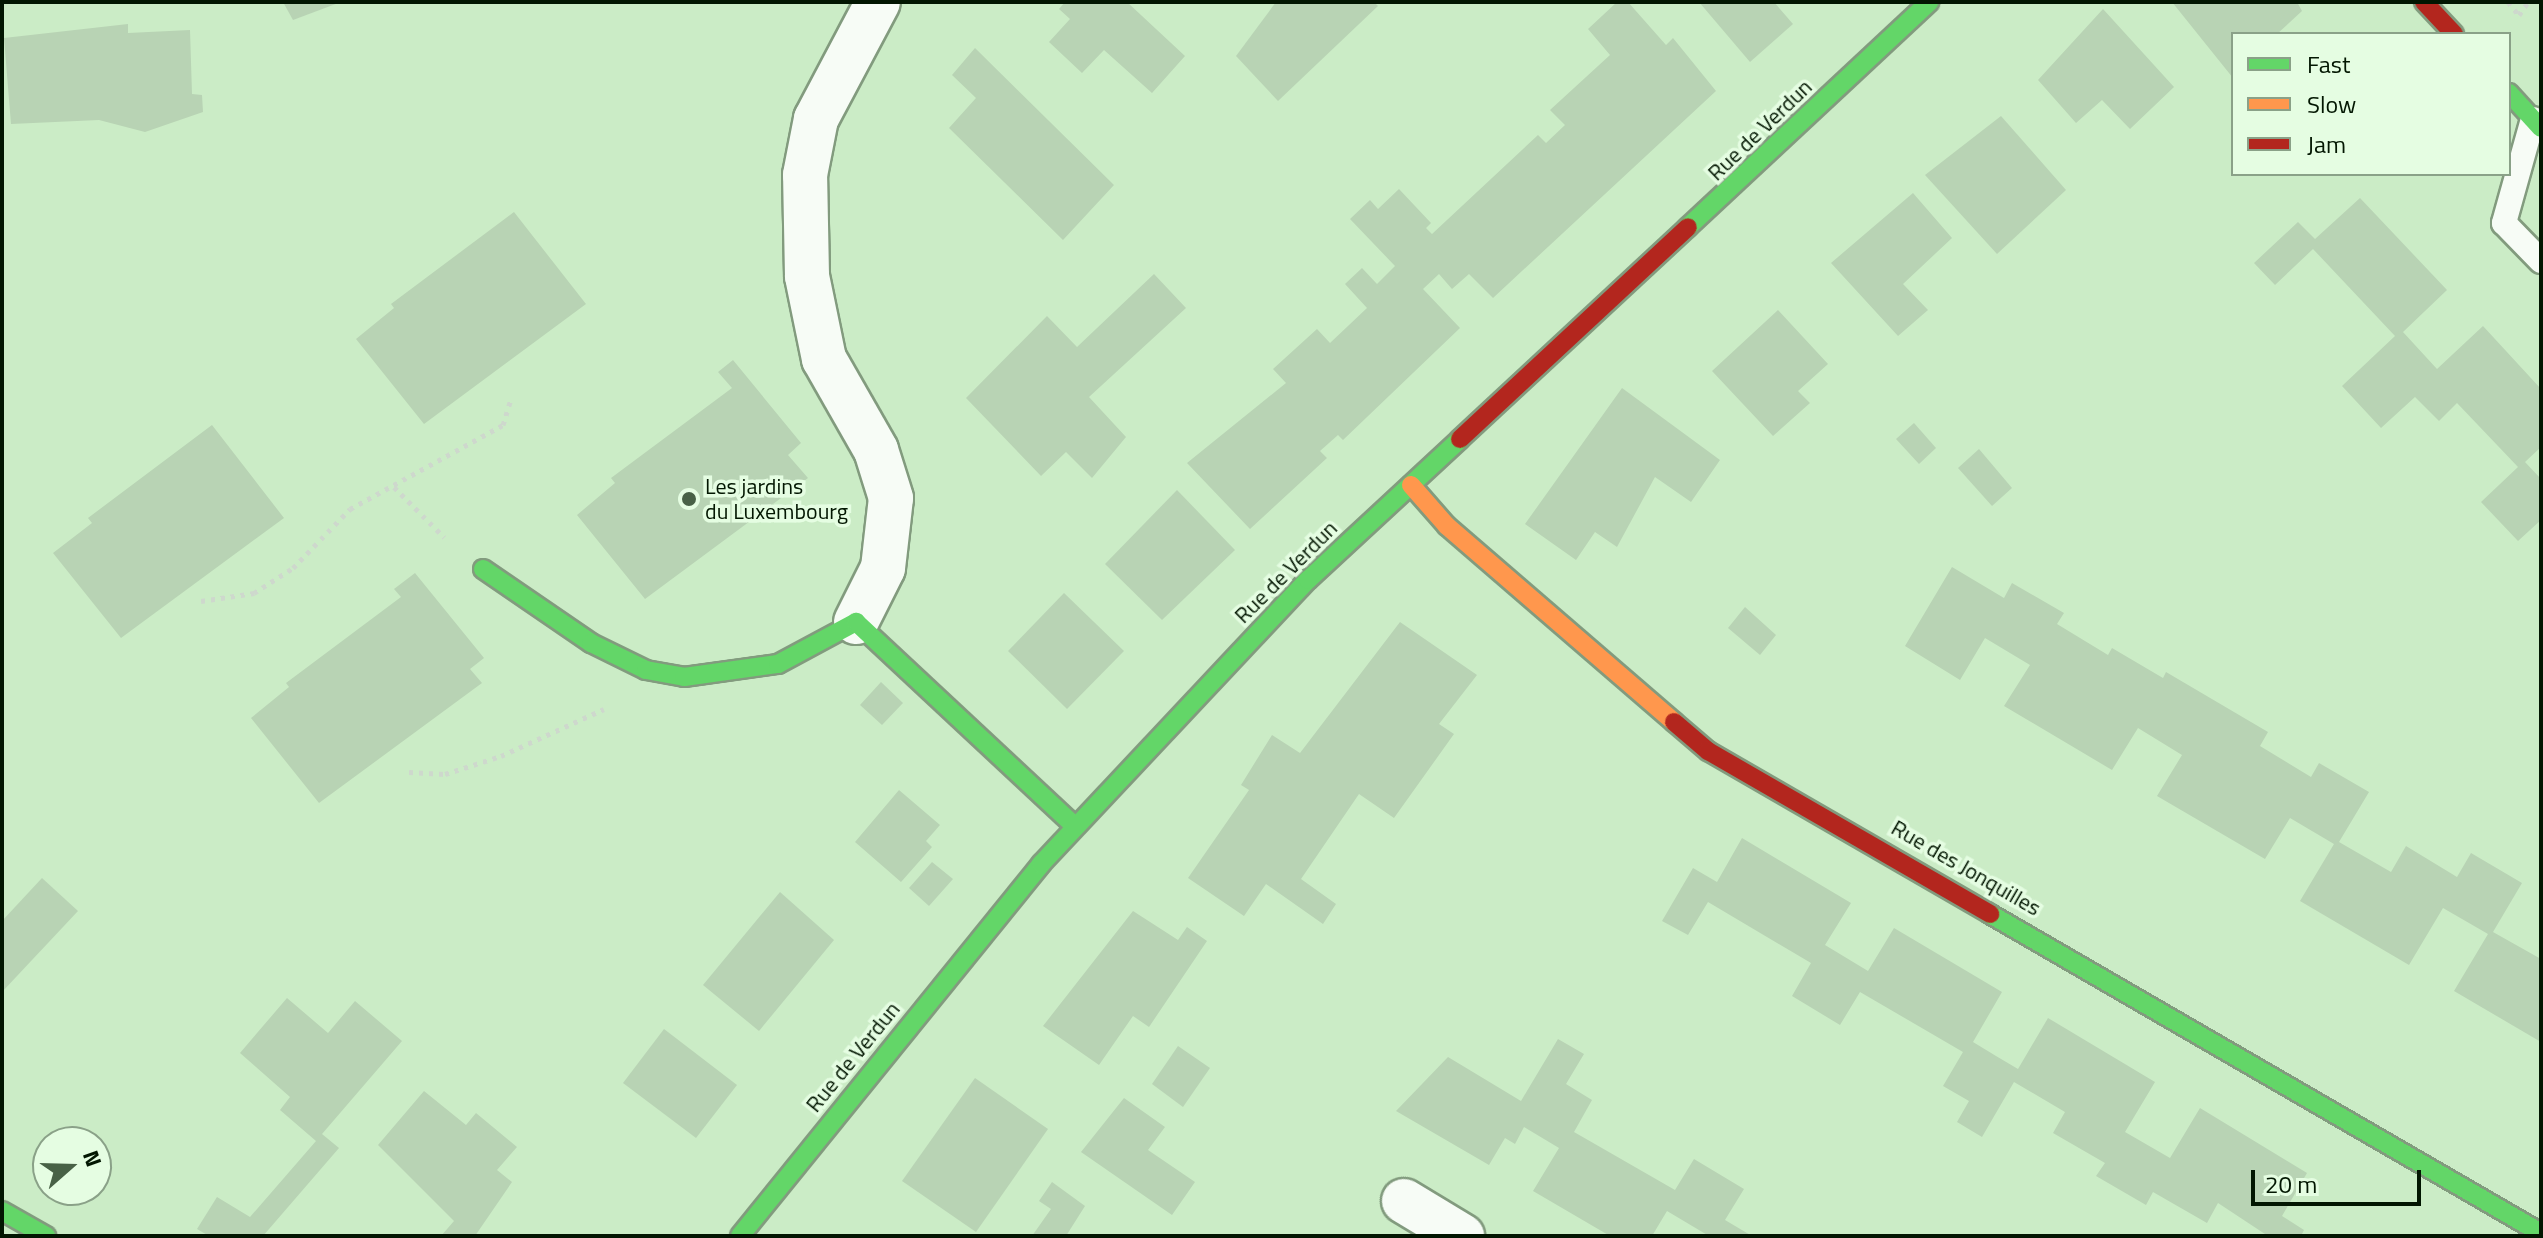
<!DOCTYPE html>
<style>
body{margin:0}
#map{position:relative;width:2543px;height:1238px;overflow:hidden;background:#cbecc6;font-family:"Titillium Web",sans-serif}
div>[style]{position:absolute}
.building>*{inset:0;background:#b8d3b4}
.path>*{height:5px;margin-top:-2.5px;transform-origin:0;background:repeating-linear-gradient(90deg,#ced8cd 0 4px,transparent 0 10px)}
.roads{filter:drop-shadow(2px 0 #829b7e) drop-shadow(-2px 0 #829b7e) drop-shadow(0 2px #829b7e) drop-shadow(0 -2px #829b7e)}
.lane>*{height:24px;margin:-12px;padding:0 12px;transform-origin:12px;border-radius:12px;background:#f7fcf6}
.street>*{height:44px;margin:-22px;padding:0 22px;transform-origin:22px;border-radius:22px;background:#f7fcf6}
.fast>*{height:18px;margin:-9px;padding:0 9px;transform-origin:9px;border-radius:9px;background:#63d668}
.slow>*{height:18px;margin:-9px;padding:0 9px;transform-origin:9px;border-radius:9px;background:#ff974d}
.jam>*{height:18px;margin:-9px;padding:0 9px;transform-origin:9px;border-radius:9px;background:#b3261e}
.dots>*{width:22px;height:22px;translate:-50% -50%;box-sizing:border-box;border:4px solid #e5fde2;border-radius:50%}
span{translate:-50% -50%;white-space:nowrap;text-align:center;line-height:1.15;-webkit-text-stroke:7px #e5fde2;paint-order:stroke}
.street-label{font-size:22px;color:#021601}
.poi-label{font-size:22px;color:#021601}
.left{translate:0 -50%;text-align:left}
.frame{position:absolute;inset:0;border:4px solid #021601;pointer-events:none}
.legend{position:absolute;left:2231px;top:32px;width:280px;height:144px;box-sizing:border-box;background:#e5fde2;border:2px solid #8aa188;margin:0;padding:10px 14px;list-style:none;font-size:24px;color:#021601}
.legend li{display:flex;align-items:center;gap:16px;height:40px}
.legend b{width:40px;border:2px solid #8aa188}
.north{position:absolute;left:32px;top:1126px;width:80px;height:80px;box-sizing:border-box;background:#e5fde2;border:2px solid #8aa188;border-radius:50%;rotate:70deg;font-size:22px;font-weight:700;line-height:32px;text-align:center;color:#021601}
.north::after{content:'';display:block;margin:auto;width:28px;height:36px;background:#486146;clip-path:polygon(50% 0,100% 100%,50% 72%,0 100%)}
.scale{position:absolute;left:2251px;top:1170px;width:170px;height:36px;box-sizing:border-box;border:4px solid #021601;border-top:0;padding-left:10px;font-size:24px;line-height:28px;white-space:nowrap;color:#021601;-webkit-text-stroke:6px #e5fde2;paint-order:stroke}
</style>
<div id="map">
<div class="building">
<div style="clip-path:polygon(283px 2px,341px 2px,293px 20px)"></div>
<div style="clip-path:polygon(1065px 2px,1127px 2px,1185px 56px,1152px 93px,1104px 50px,1082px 73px,1049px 42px,1070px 19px,1059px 9px)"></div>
<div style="clip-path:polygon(1276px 2px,1374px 2px,1378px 6px,1278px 101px,1236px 56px)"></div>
<div style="clip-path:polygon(1617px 2px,1628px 2px,1666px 45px,1673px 38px,1716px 91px,1493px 298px,1469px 274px,1452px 289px,1439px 274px,1423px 289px,1460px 328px,1343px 440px,1338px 435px,1320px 451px,1327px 458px,1250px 529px,1187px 463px,1286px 383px,1273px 369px,1317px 329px,1330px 343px,1367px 308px,1345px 284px,1362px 268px,1377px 284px,1395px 266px,1350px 219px,1370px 200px,1378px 209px,1399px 189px,1431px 223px,1426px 228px,1432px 234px,1538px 135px,1546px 143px,1565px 125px,1550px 110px,1610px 55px,1588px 29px)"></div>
<div style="clip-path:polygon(1699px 2px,1774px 2px,1793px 24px,1750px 62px)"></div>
<div style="clip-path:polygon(2172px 2px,2297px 2px,2302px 11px,2277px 34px,2233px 34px,2233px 78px)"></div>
<div style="clip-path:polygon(2103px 9px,2174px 87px,2130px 129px,2102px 100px,2076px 123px,2038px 80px)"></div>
<div style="clip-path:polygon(128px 24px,128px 33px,190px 30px,192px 94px,202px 95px,203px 112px,145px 132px,99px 120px,11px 124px,4px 38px)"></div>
<div style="clip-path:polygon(975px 48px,1114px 185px,1063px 240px,949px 128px,976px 98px,952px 75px)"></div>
<div style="clip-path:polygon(2001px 116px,2066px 190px,1997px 254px,1925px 175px)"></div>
<div style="clip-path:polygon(1913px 193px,1952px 238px,1903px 284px,1928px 310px,1898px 336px,1831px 263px)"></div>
<div style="clip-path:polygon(2360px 198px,2447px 290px,2403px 332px,2437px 369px,2483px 326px,2541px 389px,2541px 447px,2525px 462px,2541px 479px,2541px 520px,2518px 541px,2481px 502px,2518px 467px,2457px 403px,2439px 421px,2415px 397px,2381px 428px,2342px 386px,2395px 336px,2313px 249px,2275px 285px,2254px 263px,2298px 222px,2315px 239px)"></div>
<div style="clip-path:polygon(514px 212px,586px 304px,424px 424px,356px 339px,394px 308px,391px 304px)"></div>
<div style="clip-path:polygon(1154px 274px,1186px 308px,1089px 397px,1126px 437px,1092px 478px,1066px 452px,1041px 476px,966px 398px,1047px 316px,1077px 347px)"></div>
<div style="clip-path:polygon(1778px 310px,1828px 364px,1798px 391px,1810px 403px,1773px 436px,1712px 371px)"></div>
<div style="clip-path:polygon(733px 360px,801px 443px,788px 455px,808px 478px,645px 599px,577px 515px,615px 483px,611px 478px,732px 388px,718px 372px)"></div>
<div style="clip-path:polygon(1622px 388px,1720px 460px,1691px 502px,1655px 477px,1617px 547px,1595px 532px,1576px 560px,1525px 524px)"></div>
<div style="clip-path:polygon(1914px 423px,1936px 448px,1919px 464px,1896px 439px)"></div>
<div style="clip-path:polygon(212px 425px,284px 518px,121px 638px,53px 553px,92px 523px,88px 518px)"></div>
<div style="clip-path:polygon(1979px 449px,2012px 488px,1992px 506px,1958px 468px)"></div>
<div style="clip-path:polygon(1177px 490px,1235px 550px,1162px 620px,1105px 564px)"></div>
<div style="clip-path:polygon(1952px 567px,2004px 598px,2012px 583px,2064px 613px,2057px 624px,2108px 655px,2112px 648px,2163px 678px,2166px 672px,2268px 732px,2260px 746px,2311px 777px,2319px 763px,2369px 792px,2339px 842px,2391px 872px,2406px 846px,2457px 877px,2471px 853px,2522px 883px,2493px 932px,2541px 959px,2541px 1042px,2454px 991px,2488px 934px,2443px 908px,2409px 965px,2300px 901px,2334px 844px,2290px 818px,2265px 859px,2157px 796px,2182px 755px,2138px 728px,2112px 770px,2004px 706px,2030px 665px,1985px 638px,1960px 680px,1905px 646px)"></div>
<div style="clip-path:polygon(415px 573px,484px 658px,470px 669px,482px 683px,319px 803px,251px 718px,289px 687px,286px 683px,401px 597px,394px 589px)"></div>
<div style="clip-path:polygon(1064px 593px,1124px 651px,1067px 709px,1008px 651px)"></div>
<div style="clip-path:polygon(1745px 607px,1776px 635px,1760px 655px,1728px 628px)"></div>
<div style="clip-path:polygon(1400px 622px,1477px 675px,1439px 724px,1454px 734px,1394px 818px,1359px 794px,1301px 879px,1336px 904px,1323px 924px,1266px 884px,1244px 916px,1188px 878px,1249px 790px,1241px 785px,1272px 735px,1300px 753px)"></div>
<div style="clip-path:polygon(881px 682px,903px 703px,882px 725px,860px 705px)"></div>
<div style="clip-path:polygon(899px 790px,940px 825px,926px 841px,932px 847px,901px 882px,855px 842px)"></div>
<div style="clip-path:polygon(1742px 838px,1851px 903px,1825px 945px,1868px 971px,1894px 928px,2002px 992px,1973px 1042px,1996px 1056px,2018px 1069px,2048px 1018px,2155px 1082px,2125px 1132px,2170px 1158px,2200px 1108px,2307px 1173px,2282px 1216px,2304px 1230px,2301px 1236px,2268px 1236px,2218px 1203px,2207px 1223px,2153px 1192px,2146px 1205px,2096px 1176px,2105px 1163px,2053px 1133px,2065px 1112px,2014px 1082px,1982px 1137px,1957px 1122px,1969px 1101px,1943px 1086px,1963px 1052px,1860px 992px,1840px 1025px,1792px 996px,1811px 963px,1708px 902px,1688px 935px,1662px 921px,1693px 868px,1717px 882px)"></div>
<div style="clip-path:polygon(932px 862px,953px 879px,929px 906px,909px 888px)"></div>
<div style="clip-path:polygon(42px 878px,78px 911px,2px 992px,2px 921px)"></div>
<div style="clip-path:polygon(780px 892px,834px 940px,759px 1031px,703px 985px)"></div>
<div style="clip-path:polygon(1133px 911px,1178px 940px,1187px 927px,1207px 941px,1149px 1027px,1133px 1016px,1099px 1065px,1043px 1026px)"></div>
<div style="clip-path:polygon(287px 998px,328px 1033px,355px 1001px,402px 1041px,322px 1134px,339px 1148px,263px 1236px,209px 1236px,197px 1229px,217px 1197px,250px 1217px,316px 1141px,280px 1110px,290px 1097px,240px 1053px)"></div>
<div style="clip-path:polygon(664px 1029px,737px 1085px,696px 1138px,623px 1083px)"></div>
<div style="clip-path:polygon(1558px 1039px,1584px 1054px,1566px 1084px,1592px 1100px,1574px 1132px,1675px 1190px,1694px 1159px,1744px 1189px,1725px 1220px,1752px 1236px,1709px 1236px,1667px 1211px,1652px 1236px,1610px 1236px,1533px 1191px,1559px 1148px,1524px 1127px,1515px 1144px,1505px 1138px,1489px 1165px,1396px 1111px,1448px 1057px,1521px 1101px)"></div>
<div style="clip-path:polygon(1178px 1046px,1210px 1068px,1183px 1107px,1152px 1084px)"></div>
<div style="clip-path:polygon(975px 1078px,1048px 1129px,976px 1232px,902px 1181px)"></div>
<div style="clip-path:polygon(424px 1091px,466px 1125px,476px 1113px,517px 1147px,497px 1170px,512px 1182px,475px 1236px,441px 1236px,454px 1221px,378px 1145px)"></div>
<div style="clip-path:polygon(1124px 1098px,1165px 1127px,1148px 1150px,1195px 1182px,1172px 1215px,1081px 1152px)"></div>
<div style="clip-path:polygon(1052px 1182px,1085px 1206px,1066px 1236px,1032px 1236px,1051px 1209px,1039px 1201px)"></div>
</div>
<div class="path">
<div style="left:2508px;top:2px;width:17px;rotate:50deg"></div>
<div style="left:2519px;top:15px;width:16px;rotate:-55deg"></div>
<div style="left:394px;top:487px;width:71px;rotate:45deg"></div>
<div style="left:201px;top:601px;width:54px;rotate:-8.6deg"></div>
<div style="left:254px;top:593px;width:46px;rotate:-32.7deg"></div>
<div style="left:293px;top:568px;width:82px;rotate:-46deg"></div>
<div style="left:350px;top:509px;width:175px;rotate:-28.8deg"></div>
<div style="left:503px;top:425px;width:28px;rotate:-73deg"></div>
<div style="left:409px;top:772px;width:36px;rotate:3deg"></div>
<div style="left:445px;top:774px;width:59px;rotate:-17.8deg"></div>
<div style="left:501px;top:756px;width:113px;rotate:-24.5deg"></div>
</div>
<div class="roads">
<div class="lane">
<div style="left:2533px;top:119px;width:108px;rotate:105.6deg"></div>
<div style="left:2504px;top:223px;width:53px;rotate:45.8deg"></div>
</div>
<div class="street">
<div style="left:856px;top:622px;width:60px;rotate:-63.4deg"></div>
<div style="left:883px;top:568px;width:70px;rotate:-83.5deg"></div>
<div style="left:891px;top:498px;width:50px;rotate:-107.4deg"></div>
<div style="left:876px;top:450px;width:105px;rotate:-119.7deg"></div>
<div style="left:824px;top:359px;width:85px;rotate:-101.6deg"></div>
<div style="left:807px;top:276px;width:101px;rotate:-91.1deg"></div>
<div style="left:805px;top:175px;width:57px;rotate:-78.9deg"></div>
<div style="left:816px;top:119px;width:132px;rotate:-62.1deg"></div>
<div style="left:1404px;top:1201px;width:68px;rotate:31.1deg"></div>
</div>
<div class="fast">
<div style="left:2509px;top:93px;width:47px;rotate:47.6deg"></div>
<div style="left:1688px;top:227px;width:330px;rotate:-43deg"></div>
<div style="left:483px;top:569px;width:131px;rotate:34.4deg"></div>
<div style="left:591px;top:643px;width:61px;rotate:26.1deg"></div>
<div style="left:646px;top:670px;width:39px;rotate:10deg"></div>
<div style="left:684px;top:677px;width:95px;rotate:-7.9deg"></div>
<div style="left:778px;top:664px;width:89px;rotate:-28.3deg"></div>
<div style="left:856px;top:622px;width:299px;rotate:43deg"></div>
<div style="left:1990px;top:914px;width:637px;rotate:30.07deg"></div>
<div style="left:2px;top:1211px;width:51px;rotate:29.6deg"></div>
<div style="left:740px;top:1236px;width:479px;rotate:-51deg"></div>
<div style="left:1041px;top:864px;width:390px;rotate:-46.8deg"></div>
<div style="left:1308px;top:580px;width:207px;rotate:-42.8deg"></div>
</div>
<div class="slow">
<div style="left:1411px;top:485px;width:55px;rotate:48.7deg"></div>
<div style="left:1447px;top:526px;width:300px;rotate:40.8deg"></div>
</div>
<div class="jam">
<div style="left:2424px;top:2px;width:44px;rotate:46.8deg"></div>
<div style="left:1460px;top:439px;width:311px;rotate:-42.9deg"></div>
<div style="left:1674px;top:722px;width:45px;rotate:40.5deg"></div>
<div style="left:1708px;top:751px;width:326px;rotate:30deg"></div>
</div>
</div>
<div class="dots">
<div style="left:689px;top:499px;background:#486146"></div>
</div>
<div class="street-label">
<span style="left:1760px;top:130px;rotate:-44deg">Rue de Verdun</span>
<span style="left:1286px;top:572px;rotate:-45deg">Rue de Verdun</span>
<span style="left:1966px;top:868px;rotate:30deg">Rue des Jonquilles</span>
<span style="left:853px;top:1057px;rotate:-51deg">Rue de Verdun</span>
</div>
<div class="poi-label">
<span class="left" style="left:705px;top:499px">Les jardins<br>du Luxembourg</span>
</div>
<div class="frame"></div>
<ul class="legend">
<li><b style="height:10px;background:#63d668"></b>Fast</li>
<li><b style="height:10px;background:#ff974d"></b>Slow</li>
<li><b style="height:10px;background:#b3261e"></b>Jam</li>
</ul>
<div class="north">N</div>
<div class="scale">20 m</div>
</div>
